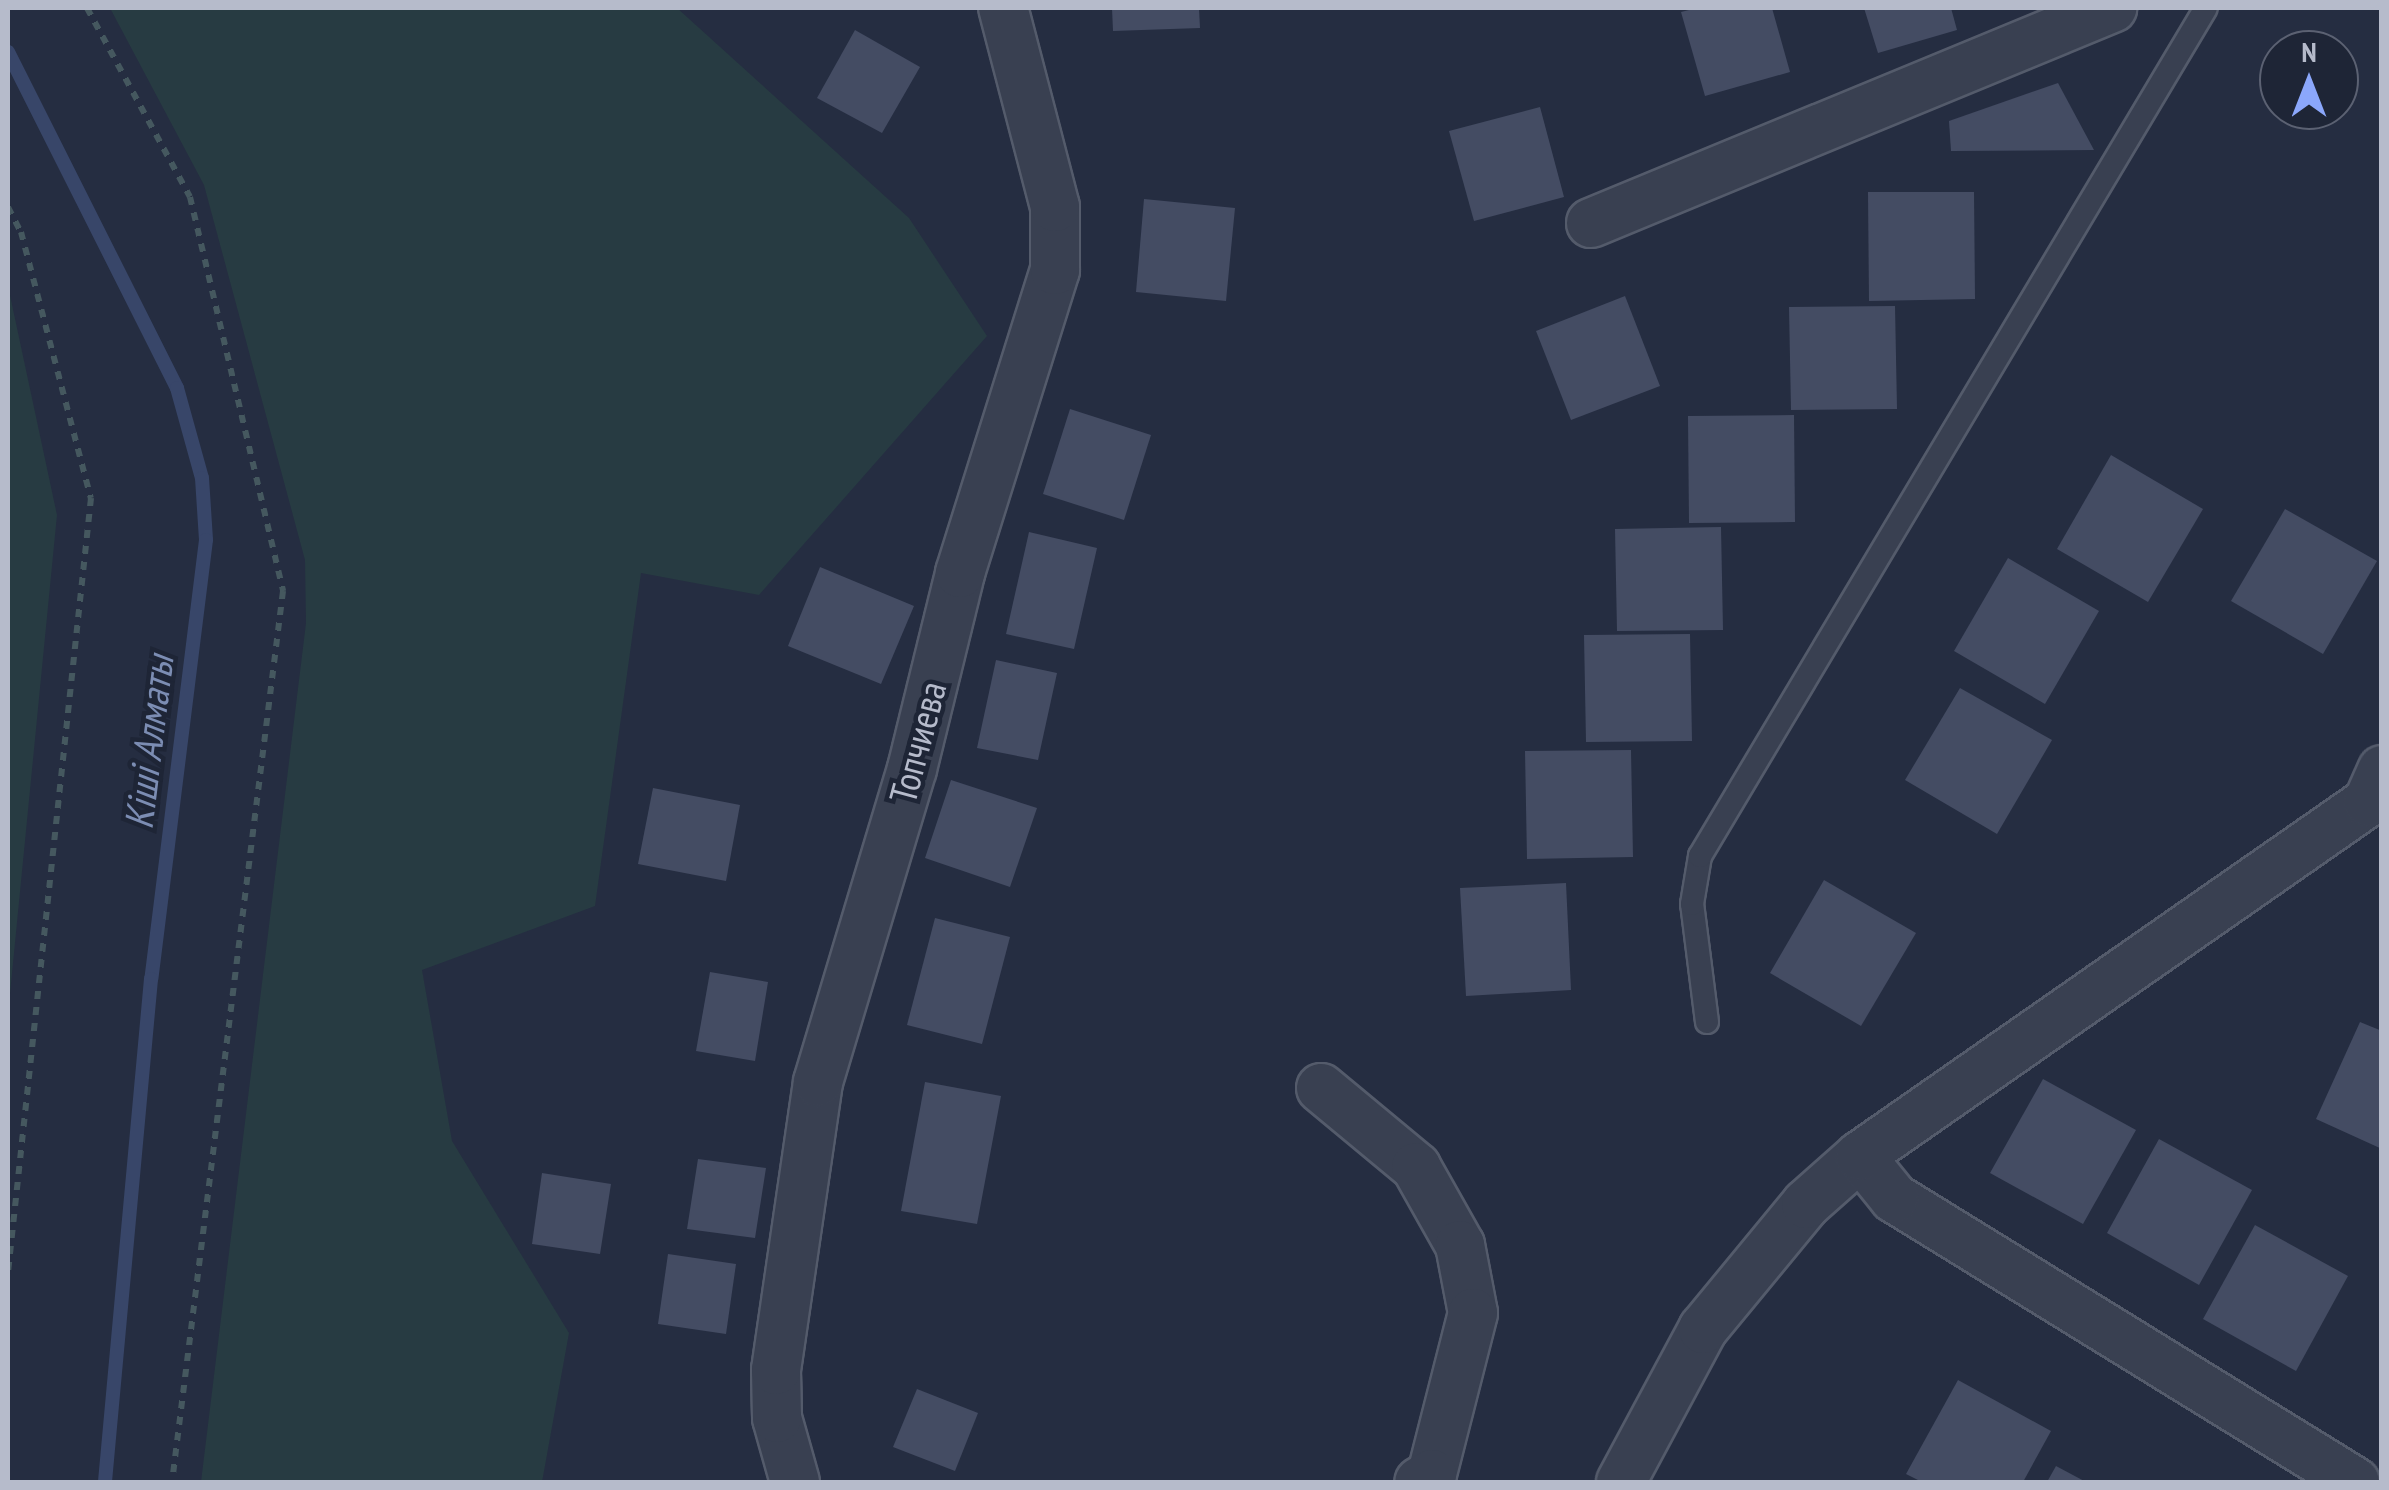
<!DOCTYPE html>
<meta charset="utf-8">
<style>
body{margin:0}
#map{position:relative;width:2389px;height:1490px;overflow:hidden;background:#252d41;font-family:"PT Sans Narrow",sans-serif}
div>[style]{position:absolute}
.green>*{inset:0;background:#273b42}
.stream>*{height:14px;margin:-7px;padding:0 7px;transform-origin:7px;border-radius:7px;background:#384669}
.building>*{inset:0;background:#444c63}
.path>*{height:6px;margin-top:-3px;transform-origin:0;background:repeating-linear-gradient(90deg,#45585f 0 8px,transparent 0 16px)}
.roads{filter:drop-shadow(2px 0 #545b6b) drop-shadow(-2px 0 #545b6b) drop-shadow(0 2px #545b6b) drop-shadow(0 -2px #545b6b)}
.lane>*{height:22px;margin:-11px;padding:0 11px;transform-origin:11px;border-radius:11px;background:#394051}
.street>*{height:48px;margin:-24px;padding:0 24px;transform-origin:24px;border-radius:24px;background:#394051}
span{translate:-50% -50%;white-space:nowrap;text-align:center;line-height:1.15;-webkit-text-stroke:9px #1e2536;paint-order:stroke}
.street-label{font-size:38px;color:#b6bbcb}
.water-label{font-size:40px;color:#7c8db3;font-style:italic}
.frame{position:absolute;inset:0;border:10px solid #b6bbcb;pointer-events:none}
.north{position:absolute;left:2259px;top:30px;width:100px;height:100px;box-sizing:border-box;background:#1e2536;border:2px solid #5b6172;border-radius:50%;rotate:0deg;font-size:28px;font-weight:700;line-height:40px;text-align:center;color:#b6bbcb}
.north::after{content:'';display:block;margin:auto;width:35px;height:45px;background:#8ba7fb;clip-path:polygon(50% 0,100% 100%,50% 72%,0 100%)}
</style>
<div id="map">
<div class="green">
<div style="clip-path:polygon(110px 8px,677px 8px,909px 218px,987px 336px,759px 595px,641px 573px,595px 906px,422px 970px,452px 1141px,569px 1333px,542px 1482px,201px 1482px,306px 623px,305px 560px,204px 185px)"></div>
<div style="clip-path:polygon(8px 286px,57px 515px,8px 1014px)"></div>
</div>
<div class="stream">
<div style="left:8px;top:52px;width:376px;rotate:63.3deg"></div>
<div style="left:177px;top:388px;width:93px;rotate:74.5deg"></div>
<div style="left:202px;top:478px;width:62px;rotate:86.3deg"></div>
<div style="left:206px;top:540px;width:442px;rotate:97.1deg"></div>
<div style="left:151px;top:979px;width:505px;rotate:95.23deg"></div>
</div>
<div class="building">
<div style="clip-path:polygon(1112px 8px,1199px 8px,1200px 28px,1113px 31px)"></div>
<div style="clip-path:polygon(1697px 8px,1772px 8px,1790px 72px,1705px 96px,1681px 12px)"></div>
<div style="clip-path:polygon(1864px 8px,1951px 8px,1957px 30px,1878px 53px)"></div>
<div style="clip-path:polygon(855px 30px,920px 67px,882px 133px,817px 98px)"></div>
<div style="clip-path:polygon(2058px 83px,2094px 150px,1951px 151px,1949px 121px)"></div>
<div style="clip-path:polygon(1540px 107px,1564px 197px,1474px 221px,1449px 131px)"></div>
<div style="clip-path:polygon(1868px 192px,1974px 192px,1975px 299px,1869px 301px)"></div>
<div style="clip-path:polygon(1144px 199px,1235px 208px,1226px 301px,1136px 292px)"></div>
<div style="clip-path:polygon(1625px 296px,1660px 386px,1571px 420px,1536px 331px)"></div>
<div style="clip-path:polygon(1895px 306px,1897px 409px,1791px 410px,1789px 307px)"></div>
<div style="clip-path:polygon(1070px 409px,1151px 435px,1124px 520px,1043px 494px)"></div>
<div style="clip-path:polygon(1794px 415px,1795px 522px,1689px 523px,1688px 416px)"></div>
<div style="clip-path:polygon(2111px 455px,2203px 509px,2148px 602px,2057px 549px)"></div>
<div style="clip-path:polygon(2285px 509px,2377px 561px,2323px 654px,2231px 601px)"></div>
<div style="clip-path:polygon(1721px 527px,1723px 630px,1617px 631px,1615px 529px)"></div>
<div style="clip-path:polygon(1029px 532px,1097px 548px,1074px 649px,1006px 634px)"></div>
<div style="clip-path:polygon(2008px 558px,2099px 611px,2045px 704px,1954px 651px)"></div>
<div style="clip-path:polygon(820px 567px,914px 606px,881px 684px,788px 646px)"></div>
<div style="clip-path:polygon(1690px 634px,1692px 741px,1586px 742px,1584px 635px)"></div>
<div style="clip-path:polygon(996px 660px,1057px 673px,1038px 760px,977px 748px)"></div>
<div style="clip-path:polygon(1960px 688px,2052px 740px,1997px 834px,1905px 780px)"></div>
<div style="clip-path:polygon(1631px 750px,1633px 857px,1527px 859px,1525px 751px)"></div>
<div style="clip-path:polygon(951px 780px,1037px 808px,1010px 887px,925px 858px)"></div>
<div style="clip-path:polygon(653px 788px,740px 805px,726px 881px,638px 864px)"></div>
<div style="clip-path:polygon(1824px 880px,1916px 933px,1861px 1026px,1770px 973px)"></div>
<div style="clip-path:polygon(1566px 883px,1571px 990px,1466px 996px,1460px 888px)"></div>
<div style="clip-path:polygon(935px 918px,1010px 937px,982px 1044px,907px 1025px)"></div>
<div style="clip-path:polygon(710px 972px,768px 982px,755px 1061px,696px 1051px)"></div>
<div style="clip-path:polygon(2360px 1022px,2382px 1031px,2382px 1149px,2316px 1119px)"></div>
<div style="clip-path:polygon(2043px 1079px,2136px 1130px,2083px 1224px,1990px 1173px)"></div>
<div style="clip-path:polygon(925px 1082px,1001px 1096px,977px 1224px,901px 1211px)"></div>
<div style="clip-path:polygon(2159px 1139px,2252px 1190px,2199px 1285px,2107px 1233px)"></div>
<div style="clip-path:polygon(698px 1159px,766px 1168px,755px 1238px,687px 1229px)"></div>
<div style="clip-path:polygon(542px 1173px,611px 1184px,600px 1254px,532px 1244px)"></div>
<div style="clip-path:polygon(2255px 1225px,2348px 1276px,2296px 1371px,2203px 1319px)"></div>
<div style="clip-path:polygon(668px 1254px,736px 1264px,726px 1334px,658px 1324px)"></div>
<div style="clip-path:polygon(1958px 1380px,2051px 1431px,2023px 1482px,1922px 1482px,1906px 1474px)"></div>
<div style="clip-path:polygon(917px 1389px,978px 1413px,955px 1471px,893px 1447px)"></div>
<div style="clip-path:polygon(2056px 1466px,2086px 1482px,2047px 1482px)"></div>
</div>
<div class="path">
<div style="left:87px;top:8px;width:215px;rotate:61.4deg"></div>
<div style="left:190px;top:197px;width:405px;rotate:76.7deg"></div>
<div style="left:283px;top:591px;width:898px;rotate:97.1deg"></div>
<div style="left:8px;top:207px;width:28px;rotate:63deg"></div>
<div style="left:21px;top:232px;width:275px;rotate:75.3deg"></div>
<div style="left:91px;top:498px;width:778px;rotate:96.12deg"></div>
</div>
<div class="roads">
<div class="lane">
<div style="left:1707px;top:1022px;width:119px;rotate:-97.2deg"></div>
<div style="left:1692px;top:904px;width:49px;rotate:-80.5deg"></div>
<div style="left:1700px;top:856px;width:987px;rotate:-59.18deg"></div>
</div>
<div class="street">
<div style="left:1591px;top:223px;width:564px;rotate:-22.42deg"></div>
<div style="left:1321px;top:1088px;width:124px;rotate:39.7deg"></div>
<div style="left:1416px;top:1167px;width:90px;rotate:60.6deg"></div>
<div style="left:1460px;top:1245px;width:69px;rotate:79.2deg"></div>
<div style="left:1473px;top:1313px;width:166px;rotate:104.3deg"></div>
<div style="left:1432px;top:1474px;width:15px;rotate:148deg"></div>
<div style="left:795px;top:1482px;width:66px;rotate:-105.7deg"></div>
<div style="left:777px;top:1418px;width:48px;rotate:-91.2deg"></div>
<div style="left:776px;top:1370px;width:291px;rotate:-81.7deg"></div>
<div style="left:818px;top:1082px;width:327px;rotate:-73.3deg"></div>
<div style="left:912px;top:769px;width:202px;rotate:-76.2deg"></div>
<div style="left:960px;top:573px;width:318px;rotate:-72.6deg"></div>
<div style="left:1055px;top:270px;width:63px;rotate:-90deg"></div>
<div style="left:1055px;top:207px;width:206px;rotate:-104.6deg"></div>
<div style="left:1621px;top:1482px;width:174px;rotate:-61.8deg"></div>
<div style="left:1703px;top:1329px;width:162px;rotate:-50.5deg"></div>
<div style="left:1806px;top:1204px;width:72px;rotate:-41.6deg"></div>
<div style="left:2355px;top:1482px;width:541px;rotate:-148.36deg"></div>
<div style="left:1894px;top:1198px;width:54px;rotate:-129deg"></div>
<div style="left:1860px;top:1156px;width:619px;rotate:-34.87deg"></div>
<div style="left:2368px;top:802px;width:35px;rotate:-66deg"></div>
</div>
</div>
<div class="street-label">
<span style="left:917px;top:742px;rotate:-75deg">Топчиева</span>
</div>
<div class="water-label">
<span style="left:148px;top:742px;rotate:-83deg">Кіші Алматы</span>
</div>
<div class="frame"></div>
<div class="north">N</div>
</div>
